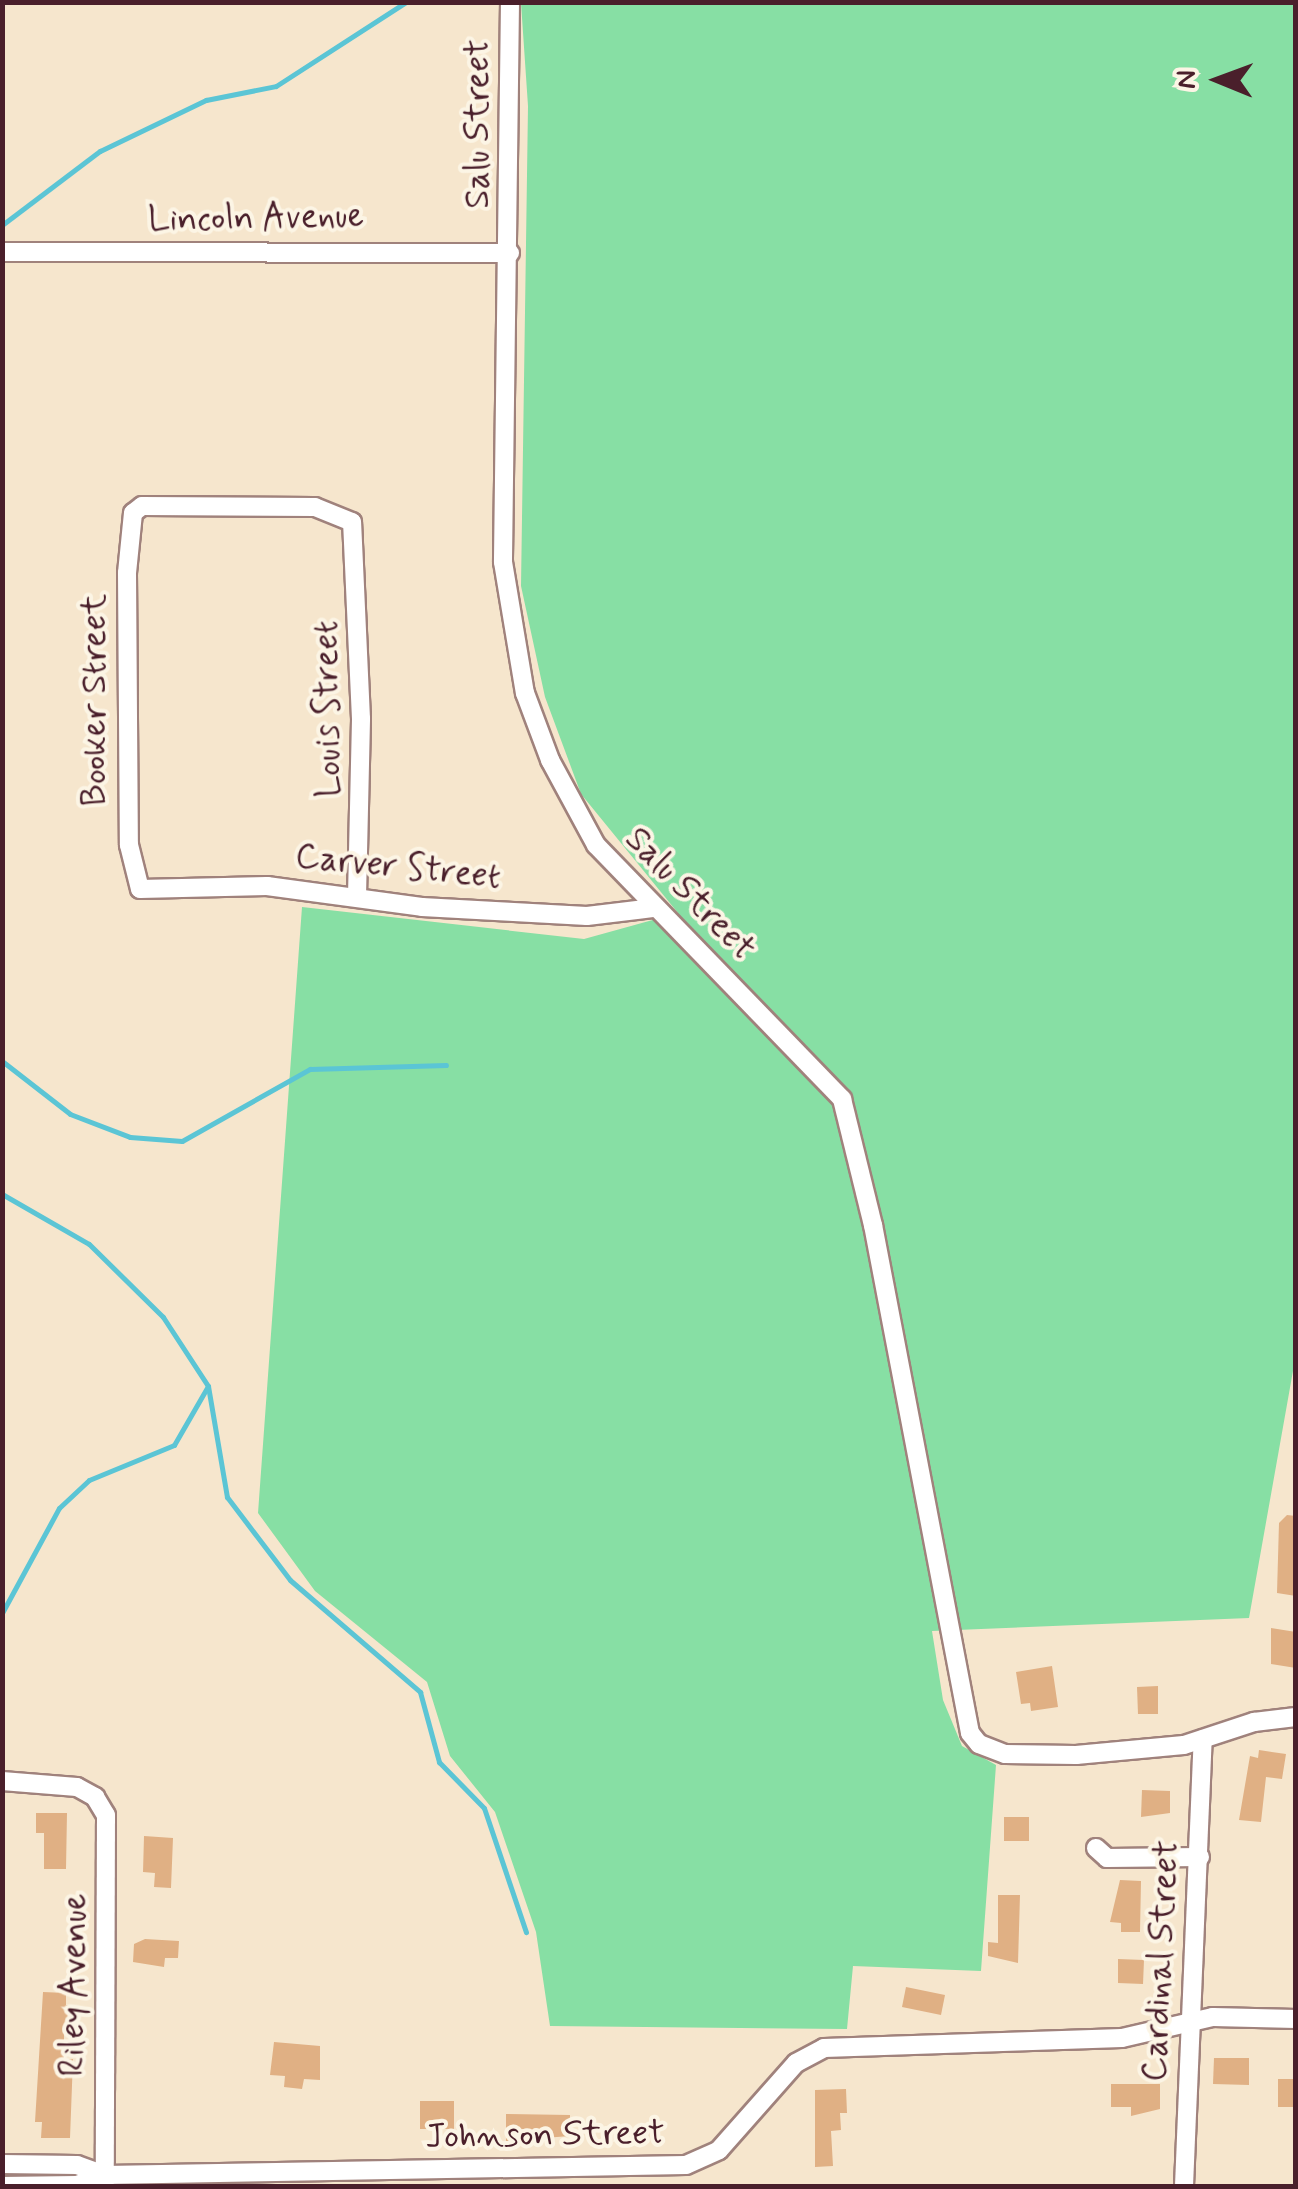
<!DOCTYPE html>
<style>
body{margin:0}
#map{position:relative;width:1298px;height:2189px;overflow:hidden;background:#f6e6cd;font-family:Mynerve,sans-serif}
div>[style]{position:absolute}
.green>*{inset:0;background:#87dfa4}
.stream>*{height:5px;margin:-2.5px;padding:0 2.5px;transform-origin:2.5px;border-radius:2.5px;background:#5bc5d5}
.building>*{inset:0;background:#e0b084}
.roads{filter:drop-shadow(2px 0 #a0827c) drop-shadow(-2px 0 #a0827c) drop-shadow(0 2px #a0827c) drop-shadow(0 -2px #a0827c)}
.minor>*{height:18px;margin:-9px;padding:0 9px;transform-origin:9px;border-radius:9px;background:#fff}
span{translate:-50% -50%;white-space:nowrap;text-align:center;line-height:1.15;-webkit-text-stroke:8px #fcf5e5;paint-order:stroke}
.street-label{font-size:35px;color:#4a1f2b}
.frame{position:absolute;inset:0;border:5px solid #4a1f2b;pointer-events:none}
.north{position:absolute;left:1168px;top:30px;width:100px;height:100px;-webkit-text-stroke:8px #fcf5e5;paint-order:stroke;rotate:271deg;font-size:28px;font-weight:700;line-height:40px;text-align:center;color:#4a1f2b}
.north::after{content:'';display:block;margin:auto;width:35px;height:45px;background:#4a1f2b;clip-path:polygon(50% 0,100% 100%,50% 72%,0 100%)}
</style>
<div id="map">
<div class="green">
<div style="clip-path:polygon(521px 3px,1295px 3px,1296px 1354px,1249px 1618px,932px 1631px,943px 1700px,962px 1746px,996px 1765px,981px 1971px,853px 1966px,847px 2029px,550px 2026px,536px 1932px,495px 1812px,450px 1756px,427px 1682px,315px 1591px,258px 1513px,302px 907px,584px 939px,678px 913px,581px 794px,545px 697px,521px 586px,528px 106px)"></div>
</div>
<div class="stream">
<div style="left:2px;top:225px;width:123px;rotate:-37.1deg"></div>
<div style="left:100px;top:151px;width:118px;rotate:-25.7deg"></div>
<div style="left:206px;top:100px;width:71px;rotate:-11.3deg"></div>
<div style="left:276px;top:86px;width:155px;rotate:-32.9deg"></div>
<div style="left:2px;top:1061px;width:86px;rotate:37.9deg"></div>
<div style="left:70px;top:1114px;width:64px;rotate:21deg"></div>
<div style="left:130px;top:1137px;width:52px;rotate:4.4deg"></div>
<div style="left:182px;top:1141px;width:147px;rotate:-29.4deg"></div>
<div style="left:310px;top:1069px;width:136px;rotate:-1.7deg"></div>
<div style="left:2px;top:1194px;width:100px;rotate:29.9deg"></div>
<div style="left:89px;top:1244px;width:104px;rotate:44.6deg"></div>
<div style="left:163px;top:1317px;width:82px;rotate:56.9deg"></div>
<div style="left:208px;top:1386px;width:113px;rotate:80.3deg"></div>
<div style="left:227px;top:1497px;width:104px;rotate:52.8deg"></div>
<div style="left:290px;top:1580px;width:172px;rotate:40.7deg"></div>
<div style="left:420px;top:1692px;width:73px;rotate:74.8deg"></div>
<div style="left:439px;top:1762px;width:64px;rotate:45.6deg"></div>
<div style="left:484px;top:1808px;width:131px;rotate:71.3deg"></div>
<div style="left:2px;top:1613px;width:119px;rotate:-61.5deg"></div>
<div style="left:59px;top:1508px;width:41px;rotate:-43deg"></div>
<div style="left:89px;top:1480px;width:92px;rotate:-22.4deg"></div>
<div style="left:174px;top:1445px;width:68px;rotate:-60deg"></div>
</div>
<div class="building">
<div style="clip-path:polygon(1287px 1515px,1296px 1516px,1296px 1596px,1277px 1593px,1279px 1523px)"></div>
<div style="clip-path:polygon(1271px 1628px,1296px 1632px,1296px 1668px,1271px 1664px)"></div>
<div style="clip-path:polygon(1052px 1666px,1058px 1707px,1031px 1711px,1030px 1703px,1021px 1704px,1016px 1672px)"></div>
<div style="clip-path:polygon(1158px 1686px,1158px 1714px,1138px 1714px,1137px 1687px)"></div>
<div style="clip-path:polygon(1259px 1750px,1286px 1754px,1282px 1779px,1266px 1777px,1261px 1822px,1239px 1820px,1250px 1756px,1258px 1758px)"></div>
<div style="clip-path:polygon(1142px 1790px,1170px 1791px,1170px 1813px,1141px 1817px)"></div>
<div style="clip-path:polygon(36px 1813px,67px 1813px,66px 1869px,44px 1869px,44px 1833px,36px 1833px)"></div>
<div style="clip-path:polygon(1004px 1817px,1029px 1817px,1029px 1841px,1004px 1841px)"></div>
<div style="clip-path:polygon(144px 1836px,173px 1838px,171px 1888px,154px 1887px,155px 1873px,143px 1872px)"></div>
<div style="clip-path:polygon(1120px 1880px,1141px 1881px,1140px 1932px,1121px 1932px,1121px 1923px,1110px 1922px)"></div>
<div style="clip-path:polygon(998px 1895px,1020px 1895px,1018px 1963px,988px 1956px,988px 1942px,998px 1943px)"></div>
<div style="clip-path:polygon(145px 1939px,179px 1941px,178px 1958px,165px 1958px,164px 1967px,133px 1962px,134px 1944px)"></div>
<div style="clip-path:polygon(1118px 1959px,1144px 1960px,1143px 1984px,1118px 1983px)"></div>
<div style="clip-path:polygon(906px 1987px,945px 1995px,941px 2015px,902px 2007px)"></div>
<div style="clip-path:polygon(43px 1992px,66px 1993px,66px 2005px,74px 2005px,73px 2032px,64px 2032px,64px 2059px,73px 2059px,70px 2138px,41px 2138px,42px 2122px,35px 2122px)"></div>
<div style="clip-path:polygon(274px 2042px,320px 2046px,320px 2080px,304px 2079px,302px 2089px,284px 2087px,285px 2076px,270px 2075px)"></div>
<div style="clip-path:polygon(1214px 2058px,1249px 2058px,1249px 2085px,1213px 2084px)"></div>
<div style="clip-path:polygon(1278px 2079px,1296px 2079px,1296px 2107px,1278px 2107px)"></div>
<div style="clip-path:polygon(1111px 2084px,1160px 2084px,1160px 2109px,1131px 2116px,1131px 2107px,1111px 2107px)"></div>
<div style="clip-path:polygon(846px 2089px,847px 2113px,840px 2113px,841px 2130px,831px 2131px,833px 2166px,815px 2167px,815px 2090px)"></div>
<div style="clip-path:polygon(420px 2101px,454px 2101px,454px 2129px,420px 2129px)"></div>
<div style="clip-path:polygon(506px 2114px,570px 2115px,570px 2136px,506px 2141px)"></div>
</div>
<div class="roads">
<div class="minor">
<div style="left:510px;top:2px;width:560px;rotate:90.72deg"></div>
<div style="left:503px;top:562px;width:133px;rotate:80.5deg"></div>
<div style="left:525px;top:693px;width:72px;rotate:69.5deg"></div>
<div style="left:550px;top:760px;width:97px;rotate:61.6deg"></div>
<div style="left:596px;top:845px;width:354px;rotate:45.9deg"></div>
<div style="left:842px;top:1099px;width:130px;rotate:76.2deg"></div>
<div style="left:873px;top:1225px;width:517px;rotate:79.19deg"></div>
<div style="left:970px;top:1733px;width:14px;rotate:51deg"></div>
<div style="left:979px;top:1744px;width:28px;rotate:21deg"></div>
<div style="left:1005px;top:1754px;width:71px;rotate:0.8deg"></div>
<div style="left:1076px;top:1755px;width:108px;rotate:-5.3deg"></div>
<div style="left:1184px;top:1745px;width:74px;rotate:-18.2deg"></div>
<div style="left:1254px;top:1722px;width:42px;rotate:-6.8deg"></div>
<div style="left:2px;top:252px;width:508px;rotate:0.11deg"></div>
<div style="left:357px;top:896px;width:177px;rotate:-88.7deg"></div>
<div style="left:361px;top:719px;width:197px;rotate:-92.6deg"></div>
<div style="left:352px;top:522px;width:40px;rotate:-158deg"></div>
<div style="left:315px;top:507px;width:173px;rotate:-179.7deg"></div>
<div style="left:142px;top:506px;width:11px;rotate:142deg"></div>
<div style="left:133px;top:513px;width:60px;rotate:95.7deg"></div>
<div style="left:127px;top:573px;width:272px;rotate:89.6deg"></div>
<div style="left:129px;top:845px;width:45px;rotate:76deg"></div>
<div style="left:140px;top:889px;width:127px;rotate:-1.4deg"></div>
<div style="left:267px;top:886px;width:156px;rotate:7.7deg"></div>
<div style="left:422px;top:907px;width:165px;rotate:3.1deg"></div>
<div style="left:587px;top:916px;width:66px;rotate:-6.9deg"></div>
<div style="left:2px;top:1781px;width:75px;rotate:4.6deg"></div>
<div style="left:77px;top:1787px;width:21px;rotate:29deg"></div>
<div style="left:95px;top:1797px;width:21px;rotate:59deg"></div>
<div style="left:106px;top:1815px;width:368px;rotate:90.2deg"></div>
<div style="left:1096px;top:1848px;width:15px;rotate:42deg"></div>
<div style="left:1107px;top:1858px;width:93px;rotate:-0.6deg"></div>
<div style="left:2px;top:2164px;width:75px;rotate:0.8deg"></div>
<div style="left:77px;top:2165px;width:30px;rotate:20deg"></div>
<div style="left:2px;top:2186px;width:75px;rotate:-0.8deg"></div>
<div style="left:77px;top:2185px;width:30px;rotate:-20deg"></div>
<div style="left:105px;top:2175px;width:581px;rotate:-0.99deg"></div>
<div style="left:686px;top:2165px;width:36px;rotate:-24deg"></div>
<div style="left:719px;top:2150px;width:116px;rotate:-48.5deg"></div>
<div style="left:796px;top:2063px;width:32px;rotate:-28deg"></div>
<div style="left:824px;top:2048px;width:298px;rotate:-1.9deg"></div>
<div style="left:1122px;top:2038px;width:93px;rotate:-13deg"></div>
<div style="left:1213px;top:2017px;width:83px;rotate:1.4deg"></div>
<div style="left:1184px;top:2186px;width:447px;rotate:-87.6deg"></div>
</div>
</div>
<div class="street-label">
<span style="left:478px;top:124px;rotate:-90deg">Salu Street</span>
<span style="left:256px;top:218px;rotate:-1deg">Lincoln Avenue</span>
<span style="left:95px;top:700px;rotate:-90deg">Booker Street</span>
<span style="left:328px;top:709px;rotate:-91deg">Louis Street</span>
<span style="left:398px;top:867px;rotate:6deg">Carver Street</span>
<span style="left:690px;top:894px;rotate:46deg">Salu Street</span>
<span style="left:1161px;top:1961px;rotate:-87deg">Cardinal Street</span>
<span style="left:74px;top:1985px;rotate:-89deg">Riley Avenue</span>
<span style="left:545px;top:2135px;rotate:-1deg">Johnson Street</span>
</div>
<div class="frame"></div>
<div class="north">N</div>
</div>
